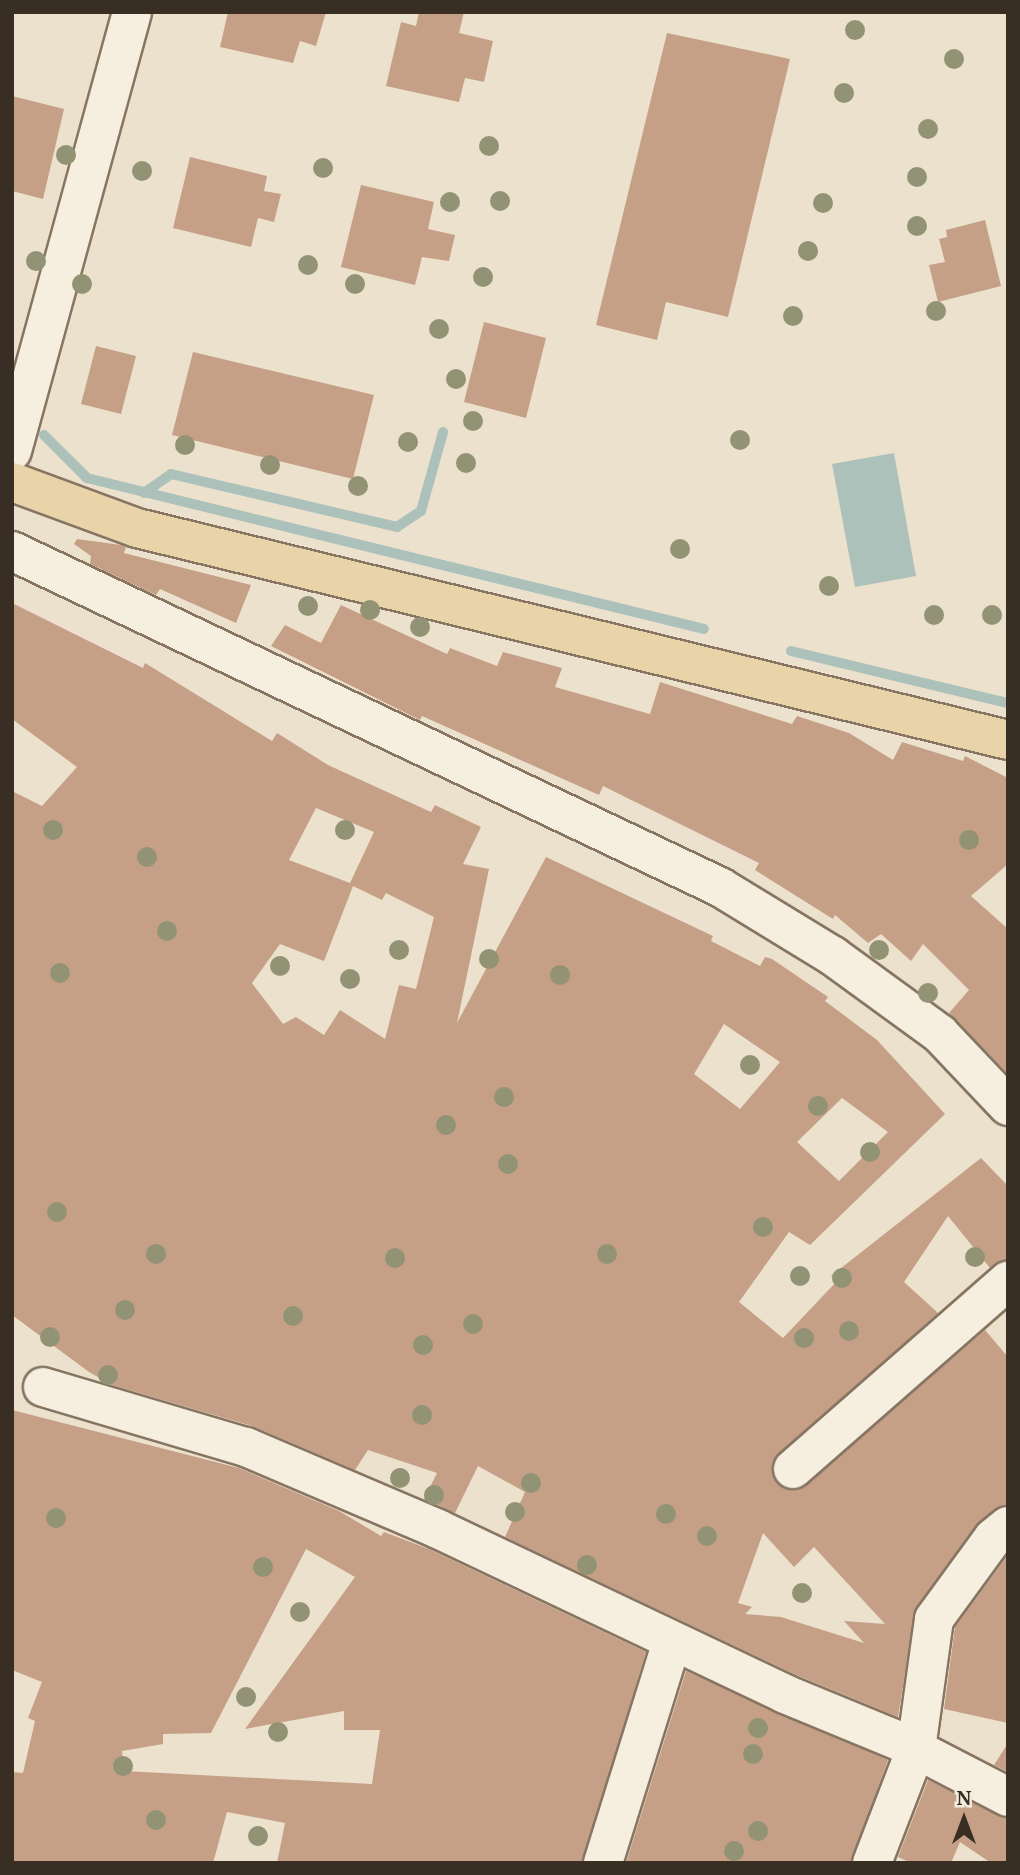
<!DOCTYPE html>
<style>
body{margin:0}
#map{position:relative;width:1020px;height:1875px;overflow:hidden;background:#ebe1cd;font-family:"Noto Serif",serif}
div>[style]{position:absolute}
.water>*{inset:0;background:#acc1ba}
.stream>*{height:10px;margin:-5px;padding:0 5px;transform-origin:5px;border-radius:5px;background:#acc1ba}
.building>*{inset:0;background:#c5a087}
.roads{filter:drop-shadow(2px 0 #877562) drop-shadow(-2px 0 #877562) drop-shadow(0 2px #877562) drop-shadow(0 -2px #877562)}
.minor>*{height:38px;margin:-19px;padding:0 19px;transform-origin:19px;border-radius:19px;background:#f6efe0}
.major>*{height:38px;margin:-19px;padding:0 19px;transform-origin:19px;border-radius:19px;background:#e9d4aa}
.trees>*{width:20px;height:20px;margin:-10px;border-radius:50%;background:#929374}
span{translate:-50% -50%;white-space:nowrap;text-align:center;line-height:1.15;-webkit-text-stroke:5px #f3ecdc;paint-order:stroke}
.frame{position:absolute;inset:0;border:14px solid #392e24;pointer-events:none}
.north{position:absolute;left:929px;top:1784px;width:70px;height:70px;-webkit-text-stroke:5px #f3ecdc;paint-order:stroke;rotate:0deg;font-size:19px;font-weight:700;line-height:28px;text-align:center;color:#392e24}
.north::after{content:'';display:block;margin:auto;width:24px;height:32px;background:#392e24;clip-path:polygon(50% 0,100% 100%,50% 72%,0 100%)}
</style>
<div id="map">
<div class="water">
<div style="clip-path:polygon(894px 453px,916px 576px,855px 587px,832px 464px)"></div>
</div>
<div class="stream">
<div style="left:44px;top:435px;width:61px;rotate:45deg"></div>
<div style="left:87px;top:478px;width:635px;rotate:13.75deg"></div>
<div style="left:144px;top:493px;width:33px;rotate:-35deg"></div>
<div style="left:171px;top:474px;width:232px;rotate:13.2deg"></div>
<div style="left:397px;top:527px;width:29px;rotate:-34deg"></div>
<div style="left:421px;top:511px;width:82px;rotate:-74.4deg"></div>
<div style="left:791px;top:651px;width:223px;rotate:13.5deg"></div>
</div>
<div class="building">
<div style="clip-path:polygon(228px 12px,326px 12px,316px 46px,300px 41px,293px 63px,220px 47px)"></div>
<div style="clip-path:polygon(419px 12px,464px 12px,459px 33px,493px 41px,484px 82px,465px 78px,459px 102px,386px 86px,401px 22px,416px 26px)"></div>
<div style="clip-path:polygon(667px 33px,790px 59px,728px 317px,666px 302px,657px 340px,596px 325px)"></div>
<div style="clip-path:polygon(12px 96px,64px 109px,43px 199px,12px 191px)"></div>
<div style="clip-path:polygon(190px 157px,267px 176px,264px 191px,281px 194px,274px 222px,258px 218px,251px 247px,173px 228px)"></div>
<div style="clip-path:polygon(361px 185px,434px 202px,428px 229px,455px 235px,449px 261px,422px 257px,415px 285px,341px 267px)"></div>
<div style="clip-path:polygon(985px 220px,1001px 286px,938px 302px,929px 265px,945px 262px,939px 239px,947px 237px,946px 230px)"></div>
<div style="clip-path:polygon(484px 322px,546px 338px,526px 418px,464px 402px)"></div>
<div style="clip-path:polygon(96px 346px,136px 356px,121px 414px,81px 404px)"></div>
<div style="clip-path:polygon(193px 352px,374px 395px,353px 479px,172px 435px)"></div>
<div style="clip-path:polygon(77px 539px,121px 545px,126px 547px,124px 553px,251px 585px,236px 623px,160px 589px,156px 595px,90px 564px,91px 556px,74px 544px)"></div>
<div style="clip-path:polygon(evenodd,12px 603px,143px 668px,145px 663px,272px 741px,277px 733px,328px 765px,431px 812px,435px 805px,481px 827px,463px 864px,489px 869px,457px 1023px,546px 857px,713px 936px,711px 941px,760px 966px,765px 957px,772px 959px,828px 997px,825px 1001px,877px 1040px,945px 1114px,810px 1245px,789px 1232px,739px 1302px,783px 1338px,838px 1280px,831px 1276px,981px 1158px,1008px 1186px,1008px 1260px,990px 1268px,948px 1216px,904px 1282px,938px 1313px,772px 1463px,777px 1484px,798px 1490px,985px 1330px,1008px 1357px,1008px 1505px,976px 1525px,916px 1607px,898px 1717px,794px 1674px,505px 1537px,525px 1492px,478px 1466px,455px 1513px,424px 1499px,437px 1473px,368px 1450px,355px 1470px,252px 1426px,112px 1385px,89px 1372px,12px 1315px,12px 791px,42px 806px,77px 767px,12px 719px,12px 603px,316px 808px,374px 832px,350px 883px,289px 860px,316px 808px,12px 603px,353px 886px,382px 900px,386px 893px,434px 917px,416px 989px,399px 985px,385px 1039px,340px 1010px,324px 1035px,296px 1017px,283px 1024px,252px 983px,280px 944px,324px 961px,353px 886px,12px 603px,724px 1024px,780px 1062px,740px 1109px,694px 1074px,724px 1024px,12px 603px,842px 1098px,888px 1132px,839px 1181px,797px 1142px,842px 1098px,12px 603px,763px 1533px,794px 1567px,814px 1547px,885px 1624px,844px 1621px,864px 1643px,781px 1617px,745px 1614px,752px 1607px,738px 1603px,763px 1533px)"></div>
<div style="clip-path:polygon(341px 605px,447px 654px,450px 648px,497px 666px,503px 652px,562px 668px,555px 687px,650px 714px,660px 682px,792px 724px,797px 716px,849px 733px,893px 760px,902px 742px,963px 761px,965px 756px,1008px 778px,1008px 864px,971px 896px,1008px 929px,1008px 1074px,949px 1013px,969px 990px,923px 944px,911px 961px,881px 934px,868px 943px,835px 915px,833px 919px,755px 870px,759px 863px,603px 786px,599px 795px,422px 716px,420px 720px,271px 646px,285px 625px,321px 643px)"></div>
<div style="clip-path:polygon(evenodd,12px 1410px,239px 1468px,339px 1511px,381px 1536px,384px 1532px,429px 1549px,646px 1652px,582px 1863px,277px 1863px,285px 1823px,227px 1812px,213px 1863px,12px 1863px,12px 1772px,23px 1773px,35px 1721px,28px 1718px,42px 1682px,12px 1670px,12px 1410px,306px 1549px,355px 1577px,245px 1729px,344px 1711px,344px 1730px,380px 1730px,372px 1784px,124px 1771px,122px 1751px,163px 1744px,163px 1734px,211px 1733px,306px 1549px)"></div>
<div style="clip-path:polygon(1008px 1555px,1008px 1723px,944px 1709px,955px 1627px)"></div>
<div style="clip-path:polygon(686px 1671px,888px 1760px,851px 1863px,626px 1863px)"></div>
<div style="clip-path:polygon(1008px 1743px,1008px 1772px,994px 1765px)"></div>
<div style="clip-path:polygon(928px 1780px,1008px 1819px,1008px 1863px,991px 1863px,960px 1842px,951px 1863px,911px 1863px,898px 1857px)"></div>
</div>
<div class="roads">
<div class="minor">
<div style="left:12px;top:451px;width:455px;rotate:-74.7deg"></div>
<div style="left:12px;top:551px;width:784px;rotate:25.39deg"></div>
<div style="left:720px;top:887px;width:132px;rotate:31.4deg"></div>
<div style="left:833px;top:956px;width:132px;rotate:36.1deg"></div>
<div style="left:940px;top:1034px;width:99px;rotate:46.6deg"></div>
<div style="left:43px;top:1387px;width:212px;rotate:16.5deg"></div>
<div style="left:246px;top:1447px;width:209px;rotate:23.1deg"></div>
<div style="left:438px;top:1529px;width:384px;rotate:25.4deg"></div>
<div style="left:785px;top:1694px;width:129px;rotate:22.4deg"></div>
<div style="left:904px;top:1743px;width:117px;rotate:27.4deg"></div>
<div style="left:793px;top:1469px;width:286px;rotate:-41.2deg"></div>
<div style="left:603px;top:1863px;width:232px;rotate:-72.7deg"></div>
<div style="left:872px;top:1863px;width:122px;rotate:-68.9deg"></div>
<div style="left:916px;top:1749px;width:131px;rotate:-82.1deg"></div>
<div style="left:934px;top:1619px;width:100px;rotate:-53.9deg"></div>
<div style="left:993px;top:1538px;width:19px;rotate:-39deg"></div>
</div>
<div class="major">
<div style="left:12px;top:482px;width:133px;rotate:20.2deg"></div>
<div style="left:137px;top:528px;width:896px;rotate:13.68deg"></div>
</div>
</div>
<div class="trees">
<div style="left:855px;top:30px"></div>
<div style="left:954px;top:59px"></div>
<div style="left:844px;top:93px"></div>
<div style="left:928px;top:129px"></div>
<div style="left:489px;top:146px"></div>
<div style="left:66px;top:155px"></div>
<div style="left:323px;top:168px"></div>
<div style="left:142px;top:171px"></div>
<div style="left:917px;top:177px"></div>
<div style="left:500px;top:201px"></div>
<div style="left:450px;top:202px"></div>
<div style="left:823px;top:203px"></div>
<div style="left:917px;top:226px"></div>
<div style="left:808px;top:251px"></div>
<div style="left:36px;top:261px"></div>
<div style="left:308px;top:265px"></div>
<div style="left:483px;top:277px"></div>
<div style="left:82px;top:284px"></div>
<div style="left:355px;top:284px"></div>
<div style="left:936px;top:311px"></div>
<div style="left:793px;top:316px"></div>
<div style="left:439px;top:329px"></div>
<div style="left:456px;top:379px"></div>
<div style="left:473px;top:421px"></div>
<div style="left:740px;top:440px"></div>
<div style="left:408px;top:442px"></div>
<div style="left:185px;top:445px"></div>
<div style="left:466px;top:463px"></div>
<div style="left:270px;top:465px"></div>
<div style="left:358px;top:486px"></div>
<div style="left:680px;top:549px"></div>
<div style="left:829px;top:586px"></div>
<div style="left:308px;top:606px"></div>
<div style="left:370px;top:610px"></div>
<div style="left:934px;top:615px"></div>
<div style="left:992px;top:615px"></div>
<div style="left:420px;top:627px"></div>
<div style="left:53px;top:830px"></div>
<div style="left:345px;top:830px"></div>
<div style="left:969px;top:840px"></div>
<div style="left:147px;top:857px"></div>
<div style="left:167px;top:931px"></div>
<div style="left:399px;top:950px"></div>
<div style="left:879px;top:950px"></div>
<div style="left:489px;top:959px"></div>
<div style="left:280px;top:966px"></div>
<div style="left:60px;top:973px"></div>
<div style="left:560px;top:975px"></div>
<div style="left:350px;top:979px"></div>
<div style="left:928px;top:993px"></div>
<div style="left:750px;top:1065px"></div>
<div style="left:504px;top:1097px"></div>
<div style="left:818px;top:1106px"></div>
<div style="left:446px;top:1125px"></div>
<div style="left:870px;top:1152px"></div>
<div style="left:508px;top:1164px"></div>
<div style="left:57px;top:1212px"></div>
<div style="left:763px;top:1227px"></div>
<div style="left:156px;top:1254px"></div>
<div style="left:607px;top:1254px"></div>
<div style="left:975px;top:1257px"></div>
<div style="left:395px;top:1258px"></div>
<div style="left:800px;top:1276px"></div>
<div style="left:842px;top:1278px"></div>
<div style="left:125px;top:1310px"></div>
<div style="left:293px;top:1316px"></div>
<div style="left:473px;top:1324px"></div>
<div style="left:849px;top:1331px"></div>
<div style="left:50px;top:1337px"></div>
<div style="left:804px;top:1338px"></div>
<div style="left:423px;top:1345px"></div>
<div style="left:108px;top:1375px"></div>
<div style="left:422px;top:1415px"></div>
<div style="left:400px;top:1478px"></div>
<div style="left:531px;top:1483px"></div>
<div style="left:434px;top:1495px"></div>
<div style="left:515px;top:1512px"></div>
<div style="left:666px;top:1514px"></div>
<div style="left:56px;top:1518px"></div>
<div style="left:707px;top:1536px"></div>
<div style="left:587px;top:1565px"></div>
<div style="left:263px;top:1567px"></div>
<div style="left:802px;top:1593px"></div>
<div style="left:300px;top:1612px"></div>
<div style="left:246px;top:1697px"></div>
<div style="left:758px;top:1728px"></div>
<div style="left:278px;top:1732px"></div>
<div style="left:753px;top:1754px"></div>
<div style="left:123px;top:1766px"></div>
<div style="left:156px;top:1820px"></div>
<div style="left:758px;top:1831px"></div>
<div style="left:258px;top:1836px"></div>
<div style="left:734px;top:1851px"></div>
</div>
<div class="frame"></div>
<div class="north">N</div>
</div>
